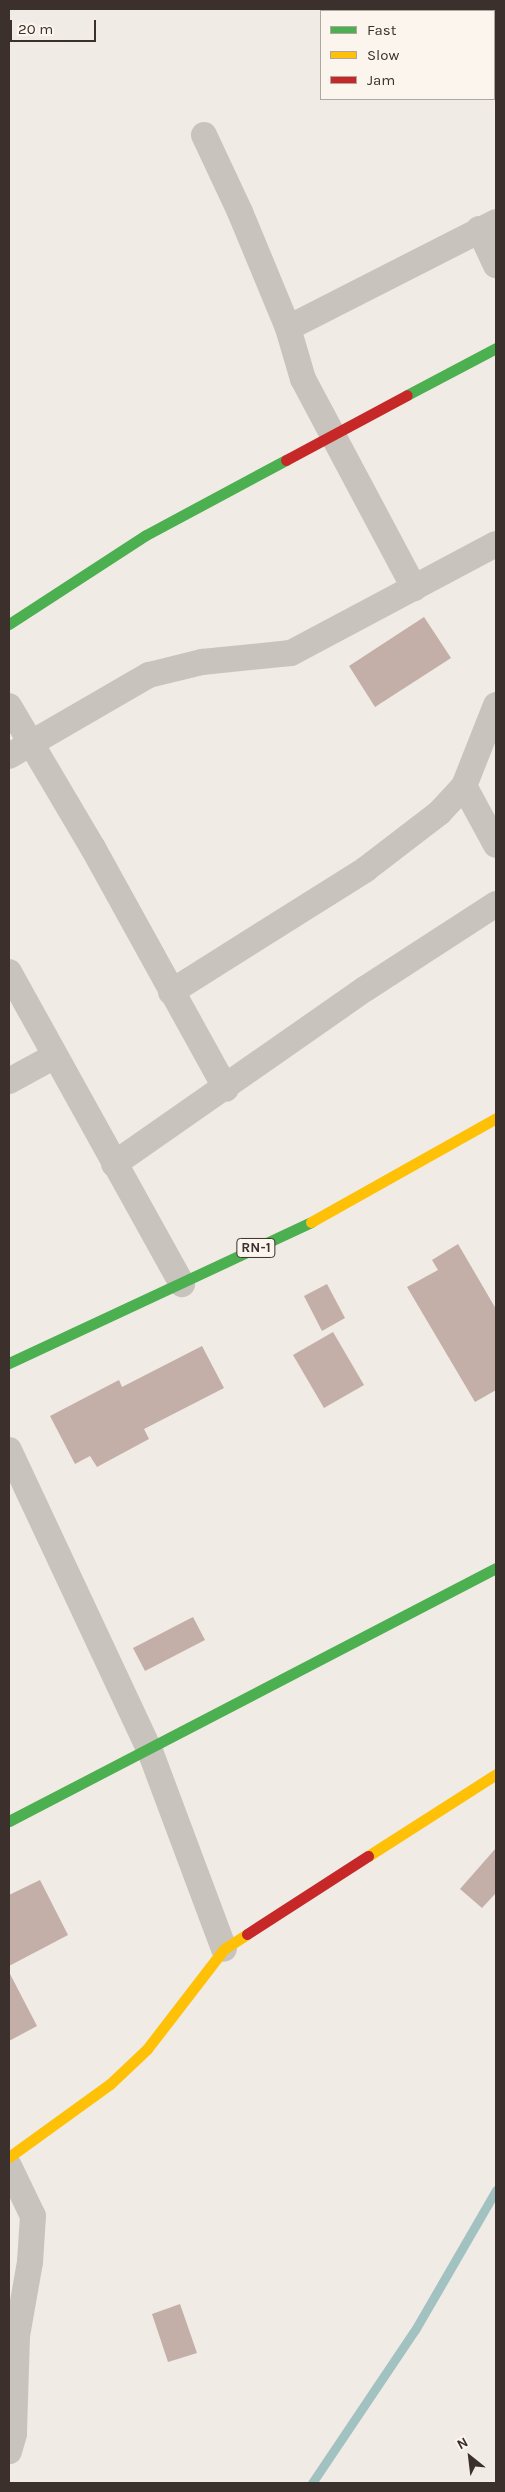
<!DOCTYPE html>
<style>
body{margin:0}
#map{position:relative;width:505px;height:2492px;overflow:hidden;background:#f0ebe5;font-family:Karla,sans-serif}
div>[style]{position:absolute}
.stream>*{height:9px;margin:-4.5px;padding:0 4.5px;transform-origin:4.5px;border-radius:4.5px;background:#a1c2c1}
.building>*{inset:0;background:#c3afa7}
.street>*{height:26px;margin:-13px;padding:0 13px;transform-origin:13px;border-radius:13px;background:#c9c3be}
.fast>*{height:11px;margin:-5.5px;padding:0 5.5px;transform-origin:5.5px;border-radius:5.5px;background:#4caf50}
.slow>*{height:11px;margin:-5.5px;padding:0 5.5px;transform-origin:5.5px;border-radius:5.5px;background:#ffc107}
.jam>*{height:11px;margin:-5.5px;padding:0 5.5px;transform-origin:5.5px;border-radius:5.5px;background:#c62828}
span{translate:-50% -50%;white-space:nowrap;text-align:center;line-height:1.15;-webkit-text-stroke:4.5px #fbf5ee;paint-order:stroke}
.shield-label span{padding:1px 4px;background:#fbf5ee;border:1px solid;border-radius:4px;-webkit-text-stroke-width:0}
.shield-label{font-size:14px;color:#3b302b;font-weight:700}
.frame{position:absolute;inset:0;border:10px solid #3b302b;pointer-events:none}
.legend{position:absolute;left:320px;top:10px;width:175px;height:90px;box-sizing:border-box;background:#fbf5ee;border:1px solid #aea6a0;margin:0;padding:6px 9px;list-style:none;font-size:15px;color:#3b302b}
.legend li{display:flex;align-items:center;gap:10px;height:25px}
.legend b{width:25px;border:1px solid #aea6a0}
.north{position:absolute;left:445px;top:2432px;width:50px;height:50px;-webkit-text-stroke:4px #fbf5ee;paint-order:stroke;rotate:331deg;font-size:14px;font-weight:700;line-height:20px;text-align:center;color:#3b302b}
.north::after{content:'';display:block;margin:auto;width:18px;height:22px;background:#3b302b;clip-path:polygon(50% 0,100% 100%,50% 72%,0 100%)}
.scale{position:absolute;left:10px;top:20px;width:86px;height:22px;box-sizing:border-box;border:2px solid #3b302b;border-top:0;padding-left:6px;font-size:15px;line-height:18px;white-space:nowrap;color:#3b302b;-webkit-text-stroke:4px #fbf5ee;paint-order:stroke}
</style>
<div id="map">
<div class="stream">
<div style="left:312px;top:2483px;width:184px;rotate:-56.1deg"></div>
<div style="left:415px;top:2330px;width:162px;rotate:-59.9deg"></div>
</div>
<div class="building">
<div style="clip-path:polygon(424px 617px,451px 658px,375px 707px,349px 666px)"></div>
<div style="clip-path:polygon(458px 1244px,496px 1309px,496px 1390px,475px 1402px,407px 1287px,438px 1270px,432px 1260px)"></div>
<div style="clip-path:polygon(327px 1284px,345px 1318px,322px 1331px,304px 1296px)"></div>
<div style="clip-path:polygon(333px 1332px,364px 1385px,324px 1408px,293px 1355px)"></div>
<div style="clip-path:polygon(202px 1346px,224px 1388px,144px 1429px,149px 1439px,97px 1467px,90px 1456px,75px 1464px,50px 1416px,119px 1380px,122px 1387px)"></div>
<div style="clip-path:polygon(193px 1617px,205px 1640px,145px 1671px,133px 1648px)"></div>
<div style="clip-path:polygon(496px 1848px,496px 1893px,482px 1908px,460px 1889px)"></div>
<div style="clip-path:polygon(40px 1880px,68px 1935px,9px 1966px,9px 1895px)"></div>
<div style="clip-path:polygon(9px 1972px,37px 2026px,9px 2041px)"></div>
<div style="clip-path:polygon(180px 2304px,197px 2353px,168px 2362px,152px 2314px)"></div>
</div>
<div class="street">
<div style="left:204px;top:135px;width:85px;rotate:64.9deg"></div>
<div style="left:240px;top:212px;width:126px;rotate:67.5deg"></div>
<div style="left:288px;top:328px;width:53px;rotate:73.6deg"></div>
<div style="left:303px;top:379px;width:237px;rotate:62deg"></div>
<div style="left:479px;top:229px;width:40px;rotate:65deg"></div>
<div style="left:288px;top:328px;width:233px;rotate:-27deg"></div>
<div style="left:9px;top:706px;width:165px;rotate:59.4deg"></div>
<div style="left:93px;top:848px;width:275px;rotate:61.1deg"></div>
<div style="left:9px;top:756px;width:162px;rotate:-30.1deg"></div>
<div style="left:149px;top:675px;width:55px;rotate:-13.8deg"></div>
<div style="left:202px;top:662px;width:89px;rotate:-5.8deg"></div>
<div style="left:291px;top:653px;width:232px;rotate:-28deg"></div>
<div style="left:464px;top:786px;width:67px;rotate:61.5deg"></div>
<div style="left:9px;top:972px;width:357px;rotate:61deg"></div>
<div style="left:171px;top:992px;width:231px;rotate:-32.2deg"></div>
<div style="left:366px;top:869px;width:92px;rotate:-37.5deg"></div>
<div style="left:439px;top:813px;width:37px;rotate:-47deg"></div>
<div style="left:464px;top:786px;width:87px;rotate:-68.4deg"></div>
<div style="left:9px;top:1081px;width:52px;rotate:-28.5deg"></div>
<div style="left:114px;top:1164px;width:306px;rotate:-34.9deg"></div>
<div style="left:365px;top:989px;width:156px;rotate:-33deg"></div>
<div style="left:9px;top:1450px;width:332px;rotate:64.9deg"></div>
<div style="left:150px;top:1751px;width:211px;rotate:69.5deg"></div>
<div style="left:9px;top:2166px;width:55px;rotate:64.4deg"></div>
<div style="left:33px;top:2216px;width:46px;rotate:93.7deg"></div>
<div style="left:30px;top:2262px;width:75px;rotate:100deg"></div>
<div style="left:17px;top:2336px;width:98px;rotate:91.8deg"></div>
<div style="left:14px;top:2434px;width:18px;rotate:106deg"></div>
</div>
<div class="fast">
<div style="left:407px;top:395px;width:101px;rotate:-27.8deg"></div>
<div style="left:9px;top:624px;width:163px;rotate:-33deg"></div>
<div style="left:146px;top:535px;width:159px;rotate:-28.2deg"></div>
<div style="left:9px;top:1363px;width:333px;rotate:-25deg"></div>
<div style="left:9px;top:1821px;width:549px;rotate:-27.45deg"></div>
</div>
<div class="slow">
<div style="left:311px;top:1222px;width:212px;rotate:-29.3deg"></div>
<div style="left:368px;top:1856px;width:152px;rotate:-32.6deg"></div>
<div style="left:9px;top:2157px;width:125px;rotate:-35.9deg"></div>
<div style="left:110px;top:2084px;width:51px;rotate:-43.4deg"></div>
<div style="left:147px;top:2049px;width:126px;rotate:-52.4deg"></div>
<div style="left:224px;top:1949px;width:27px;rotate:-33deg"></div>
</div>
<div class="jam">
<div style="left:286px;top:460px;width:137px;rotate:-28.2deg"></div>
<div style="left:247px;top:1934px;width:144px;rotate:-32.8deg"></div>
</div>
<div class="shield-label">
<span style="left:256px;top:1248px">RN-1</span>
</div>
<div class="frame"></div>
<ul class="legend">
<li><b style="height:6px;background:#4caf50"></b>Fast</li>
<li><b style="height:6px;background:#ffc107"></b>Slow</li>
<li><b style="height:6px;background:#c62828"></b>Jam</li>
</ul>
<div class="north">N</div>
<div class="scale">20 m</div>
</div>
